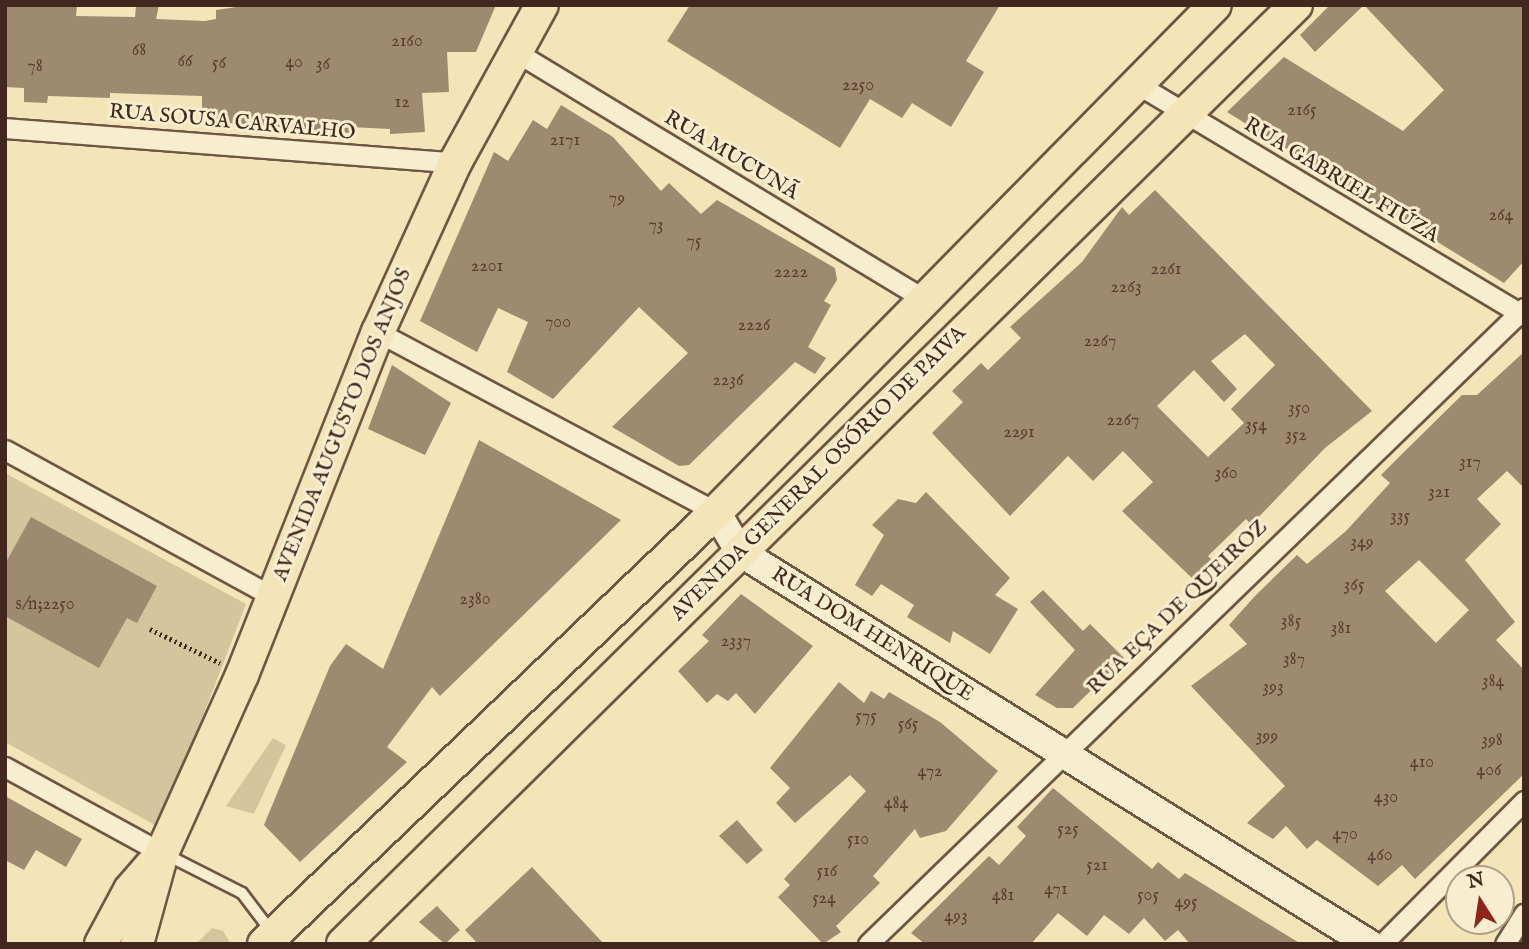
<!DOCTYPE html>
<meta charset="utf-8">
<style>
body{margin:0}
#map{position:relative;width:1529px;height:949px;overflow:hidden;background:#f3e5b7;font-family:"IM FELL English",serif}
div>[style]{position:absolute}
.green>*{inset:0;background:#d5c59d}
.building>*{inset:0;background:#9e8a6e}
.path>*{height:4.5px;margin-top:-2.25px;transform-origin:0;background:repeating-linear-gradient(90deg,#42271e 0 2px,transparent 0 5.5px)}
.roads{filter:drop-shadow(2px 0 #6e5644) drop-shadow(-2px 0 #6e5644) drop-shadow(0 2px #6e5644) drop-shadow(0 -2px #6e5644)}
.lane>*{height:10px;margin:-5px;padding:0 5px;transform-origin:5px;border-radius:5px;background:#f7eed0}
.street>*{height:19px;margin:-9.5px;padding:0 9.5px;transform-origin:9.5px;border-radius:9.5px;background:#f7eed0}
.secondary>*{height:28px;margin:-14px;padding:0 14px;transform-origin:14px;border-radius:14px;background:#f7eed0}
.primary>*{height:32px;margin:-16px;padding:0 16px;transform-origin:16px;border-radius:16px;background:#f3e5b7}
span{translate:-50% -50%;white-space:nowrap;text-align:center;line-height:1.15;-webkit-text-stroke:6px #f7eed0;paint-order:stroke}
.number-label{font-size:18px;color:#594032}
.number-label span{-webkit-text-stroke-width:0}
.street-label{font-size:21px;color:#42271e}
.frame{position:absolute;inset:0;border:7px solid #42271e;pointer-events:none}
.north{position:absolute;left:1445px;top:865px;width:70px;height:70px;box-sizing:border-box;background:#f7eed0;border:2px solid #af9e89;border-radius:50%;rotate:348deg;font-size:19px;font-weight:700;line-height:28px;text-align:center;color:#42271e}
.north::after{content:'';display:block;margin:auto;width:24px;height:32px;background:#8f2418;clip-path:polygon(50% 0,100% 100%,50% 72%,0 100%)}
</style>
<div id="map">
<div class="green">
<div style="clip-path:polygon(5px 473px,246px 604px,160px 828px,5px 742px)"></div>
<div style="clip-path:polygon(273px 738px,286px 745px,254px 814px,226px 806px)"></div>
<div style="clip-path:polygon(212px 928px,223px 931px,231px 944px,196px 944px)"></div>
</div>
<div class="building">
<div style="clip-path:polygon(5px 5px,77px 5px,76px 16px,135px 17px,136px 5px,159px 5px,156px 19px,205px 21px,216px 19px,216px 10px,251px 5px,496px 5px,476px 52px,447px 52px,449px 92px,422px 93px,425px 132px,390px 134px,390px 129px,350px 127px,350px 133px,229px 123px,202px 114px,202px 96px,110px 93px,110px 98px,48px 96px,47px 103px,24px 102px,24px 88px,5px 87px)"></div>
<div style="clip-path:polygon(690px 5px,1000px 5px,966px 61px,984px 72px,951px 127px,912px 103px,902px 118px,870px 99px,840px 148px,667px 41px)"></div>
<div style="clip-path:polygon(1330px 5px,1524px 5px,1524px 261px,1504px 283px,1227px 112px,1284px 57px,1403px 131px,1444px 90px,1364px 5px,1315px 52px,1300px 35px)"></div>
<div style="clip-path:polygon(561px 105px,613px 137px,661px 191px,669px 183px,701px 214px,717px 200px,835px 268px,837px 280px,824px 301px,831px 305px,808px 347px,826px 358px,815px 374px,795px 362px,689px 465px,679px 466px,612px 427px,688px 353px,639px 307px,553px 399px,507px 372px,528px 322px,498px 308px,477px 352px,420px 321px,494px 152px,508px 161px,533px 120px,547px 129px)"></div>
<div style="clip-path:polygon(evenodd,1155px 190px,1372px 411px,1325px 448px,1251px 525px,1246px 519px,1208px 556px,1216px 564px,1196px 582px,1122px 511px,1153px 482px,1123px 451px,1093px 481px,1068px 456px,1010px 516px,932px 433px,963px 402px,952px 391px,981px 363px,988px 370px,1021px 338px,1010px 327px,1082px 262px,1122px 207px,1129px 215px,1155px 190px,1245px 334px,1275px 365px,1231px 409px,1244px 423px,1208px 457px,1157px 406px,1194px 370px,1224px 402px,1237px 389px,1211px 361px,1245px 334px)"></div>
<div style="clip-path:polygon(evenodd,1524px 352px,1524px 488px,1507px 471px,1477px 499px,1501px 524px,1465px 560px,1515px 622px,1496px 640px,1524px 670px,1524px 774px,1415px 879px,1402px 865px,1378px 886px,1317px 840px,1307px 849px,1286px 826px,1273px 839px,1247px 823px,1285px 786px,1191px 686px,1247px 644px,1229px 625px,1255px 596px,1297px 555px,1307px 564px,1346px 531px,1390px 483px,1381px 475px,1407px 449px,1462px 395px,1477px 395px,1524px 352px,1419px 560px,1469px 610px,1436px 643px,1385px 591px,1419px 560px)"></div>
<div style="clip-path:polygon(392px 365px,451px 403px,425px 455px,368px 429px)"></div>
<div style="clip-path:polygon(479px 440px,621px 520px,440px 696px,432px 687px,387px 747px,407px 762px,300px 862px,264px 825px,330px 666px,346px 644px,383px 669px)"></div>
<div style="clip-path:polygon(926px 492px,1010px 578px,995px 595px,1018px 609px,990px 654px,953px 631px,950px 643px,907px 617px,914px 605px,881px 584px,872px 596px,855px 585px,884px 535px,872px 525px,898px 499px,916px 503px)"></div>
<div style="clip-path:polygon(31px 517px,157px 586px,137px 623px,127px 618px,99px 668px,5px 616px,5px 564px)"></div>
<div style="clip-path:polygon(1043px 590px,1083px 631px,1090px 624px,1124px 658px,1073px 708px,1057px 708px,1035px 695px,1075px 650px,1030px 602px)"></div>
<div style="clip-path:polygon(741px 594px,813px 646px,755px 714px,736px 693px,728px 701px,717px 694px,707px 703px,678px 671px,709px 641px,702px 635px)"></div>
<div style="clip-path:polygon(839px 682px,864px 703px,871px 691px,884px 699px,889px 692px,940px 722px,998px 771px,946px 831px,920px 838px,915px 829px,873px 876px,880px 883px,836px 926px,841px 932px,823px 944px,778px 897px,790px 885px,784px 879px,866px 791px,850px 775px,795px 823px,776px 803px,790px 788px,770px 768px)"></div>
<div style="clip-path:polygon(1053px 788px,1152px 869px,1158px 862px,1179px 879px,1185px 873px,1301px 944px,1190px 944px,1178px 930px,1165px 941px,1144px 918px,1129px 934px,1104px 915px,1087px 936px,1058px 913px,1031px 944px,925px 944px,911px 933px,989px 856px,999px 865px,1026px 836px,1017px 827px)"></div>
<div style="clip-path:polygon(5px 796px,82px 839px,66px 867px,36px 850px,24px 870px,5px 860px)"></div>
<div style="clip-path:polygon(737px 820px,763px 850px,747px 864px,719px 836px)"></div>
<div style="clip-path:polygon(532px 867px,604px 944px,478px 944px,465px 930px)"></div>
<div style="clip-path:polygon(437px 906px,460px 930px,445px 944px,419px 922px)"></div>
</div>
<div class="path">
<div style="left:150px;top:629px;width:78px;rotate:25.9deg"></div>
</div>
<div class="roads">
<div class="lane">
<div style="left:167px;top:855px;width:84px;rotate:26.9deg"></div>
<div style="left:242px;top:893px;width:48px;rotate:52.7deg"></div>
</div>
<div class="street">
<div style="left:516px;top:52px;width:475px;rotate:31.2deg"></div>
<div style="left:1137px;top:84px;width:451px;rotate:30.9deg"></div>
<div style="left:5px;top:128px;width:451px;rotate:4.4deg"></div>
<div style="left:378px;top:332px;width:383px;rotate:28deg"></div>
<div style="left:5px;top:450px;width:306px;rotate:28.7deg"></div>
<div style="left:5px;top:767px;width:179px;rotate:28.7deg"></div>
<div style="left:868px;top:944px;width:914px;rotate:-44.11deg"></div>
<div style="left:1382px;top:944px;width:202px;rotate:-45.2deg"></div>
<div style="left:1505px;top:944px;width:36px;rotate:-58deg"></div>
</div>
<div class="secondary">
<div style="left:716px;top:512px;width:47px;rotate:59deg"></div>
<div style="left:740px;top:552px;width:741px;rotate:31.93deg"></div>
</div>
<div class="primary">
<div style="left:101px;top:944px;width:61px;rotate:-61.8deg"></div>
<div style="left:130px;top:890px;width:33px;rotate:-49deg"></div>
<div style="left:137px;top:944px;width:94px;rotate:-74.6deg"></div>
<div style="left:162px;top:853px;width:195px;rotate:-65.8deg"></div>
<div style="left:242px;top:675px;width:369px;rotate:-68.4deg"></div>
<div style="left:378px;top:332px;width:186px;rotate:-65.5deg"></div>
<div style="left:455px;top:163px;width:180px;rotate:-61.2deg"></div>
<div style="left:264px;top:944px;width:625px;rotate:-43.7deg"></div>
<div style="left:716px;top:512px;width:711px;rotate:-45.46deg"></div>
<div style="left:343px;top:944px;width:1338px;rotate:-44.58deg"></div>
</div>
</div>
<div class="number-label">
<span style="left:407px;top:42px">2160</span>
<span style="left:139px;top:51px">68</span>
<span style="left:185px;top:62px">66</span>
<span style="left:294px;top:63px">40</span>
<span style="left:219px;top:64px">56</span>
<span style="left:323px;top:65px">36</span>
<span style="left:35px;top:67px">78</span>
<span style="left:858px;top:86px">2250</span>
<span style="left:402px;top:103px">12</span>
<span style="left:1302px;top:111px">2165</span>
<span style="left:565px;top:141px">2171</span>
<span style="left:617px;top:199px">79</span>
<span style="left:1501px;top:216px">264</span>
<span style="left:656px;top:226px">73</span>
<span style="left:694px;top:242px">75</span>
<span style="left:487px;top:267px">2201</span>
<span style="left:1166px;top:270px">2261</span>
<span style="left:791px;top:273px">2222</span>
<span style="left:1126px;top:288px">2263</span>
<span style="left:558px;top:323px">700</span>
<span style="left:754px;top:326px">2226</span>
<span style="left:1100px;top:342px">2267</span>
<span style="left:728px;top:381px">2236</span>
<span style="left:1299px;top:409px">350</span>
<span style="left:1123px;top:421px">2267</span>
<span style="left:1256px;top:426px">354</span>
<span style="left:1019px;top:433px">2291</span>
<span style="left:1296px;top:436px">352</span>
<span style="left:1470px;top:463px">317</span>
<span style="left:1226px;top:474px">360</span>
<span style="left:1439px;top:493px">321</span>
<span style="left:1400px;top:517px">335</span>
<span style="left:1362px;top:543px">349</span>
<span style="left:1354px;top:586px">365</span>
<span style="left:475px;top:600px">2380</span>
<span style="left:45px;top:605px">s/n;2250</span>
<span style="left:1291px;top:622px">385</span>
<span style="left:1341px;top:629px">381</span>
<span style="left:736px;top:642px">2337</span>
<span style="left:1294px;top:660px">387</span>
<span style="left:1493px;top:682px">384</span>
<span style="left:1273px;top:688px">393</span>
<span style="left:866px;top:717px">575</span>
<span style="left:908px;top:725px">565</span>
<span style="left:1267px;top:737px">399</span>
<span style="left:1492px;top:741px">398</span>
<span style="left:1422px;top:763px">410</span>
<span style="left:1489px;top:771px">406</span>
<span style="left:930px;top:772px">472</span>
<span style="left:1386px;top:798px">430</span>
<span style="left:896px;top:804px">484</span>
<span style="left:1068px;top:830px">525</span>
<span style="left:1345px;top:835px">470</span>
<span style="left:858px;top:840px">510</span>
<span style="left:1380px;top:856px">460</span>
<span style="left:1097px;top:866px">521</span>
<span style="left:827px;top:872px">516</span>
<span style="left:1056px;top:890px">471</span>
<span style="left:1003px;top:896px">481</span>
<span style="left:1148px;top:896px">505</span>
<span style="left:824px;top:899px">524</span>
<span style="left:1186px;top:903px">495</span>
<span style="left:956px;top:917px">493</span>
</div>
<div class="street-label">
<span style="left:232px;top:123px;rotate:5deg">RUA SOUSA CARVALHO</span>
<span style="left:731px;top:156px;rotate:31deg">RUA MUCUNÃ</span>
<span style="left:1341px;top:181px;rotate:31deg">RUA GABRIEL FIÚZA</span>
<span style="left:343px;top:425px;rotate:-68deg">AVENIDA AUGUSTO DOS ANJOS</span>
<span style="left:819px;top:474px;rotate:-45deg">AVENIDA GENERAL OSÓRIO DE PAIVA</span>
<span style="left:1178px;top:608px;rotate:-44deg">RUA EÇA DE QUEIROZ</span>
<span style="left:872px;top:635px;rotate:32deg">RUA DOM HENRIQUE</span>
</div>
<div class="frame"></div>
<div class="north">N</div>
</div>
